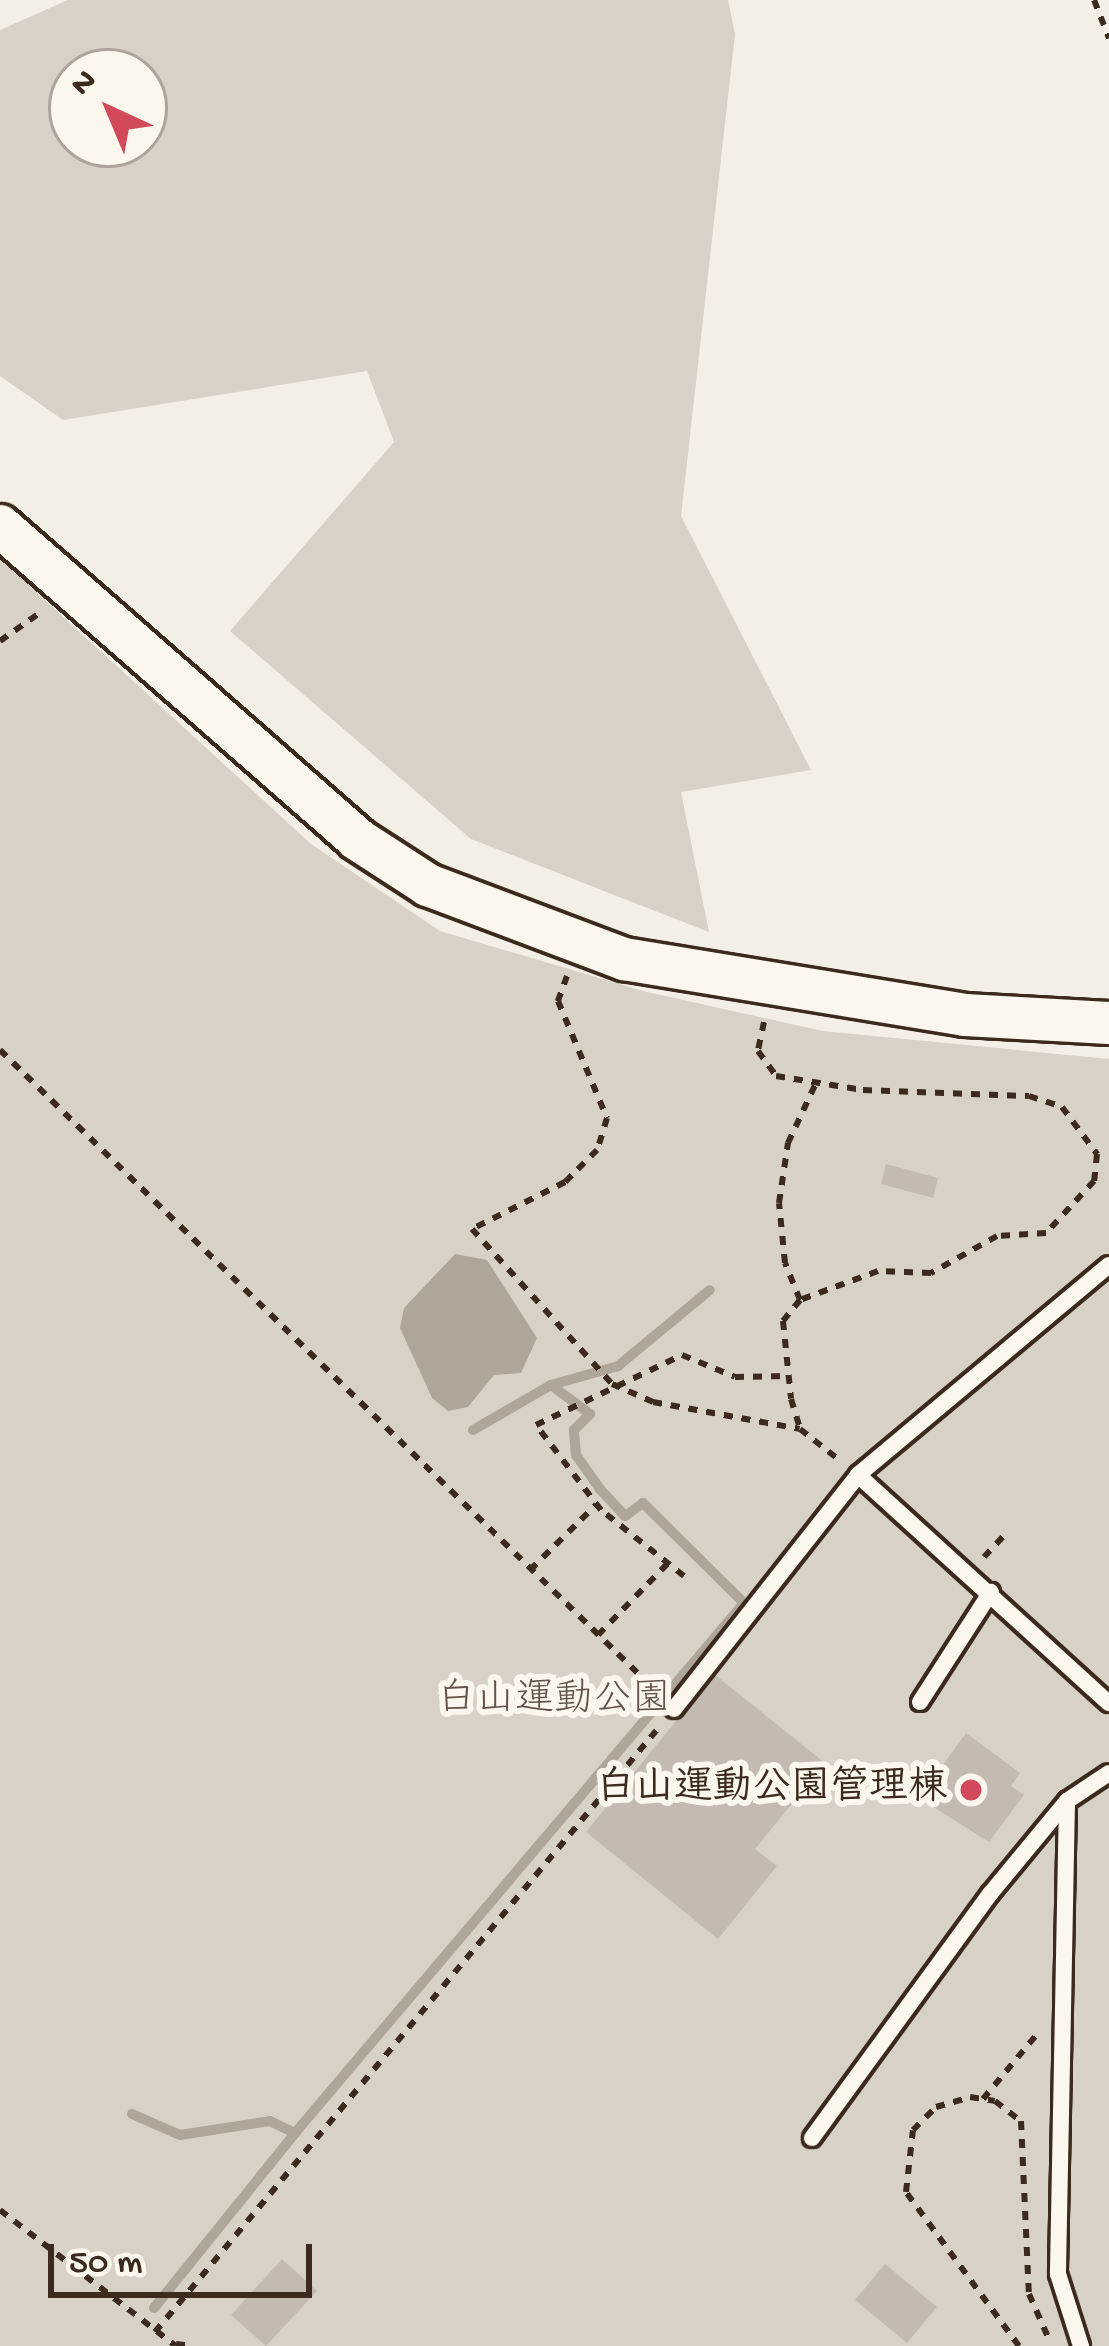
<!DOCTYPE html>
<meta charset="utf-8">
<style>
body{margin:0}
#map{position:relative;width:1109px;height:2346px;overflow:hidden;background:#f3efe4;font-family:"Gochi Hand","Klee One",sans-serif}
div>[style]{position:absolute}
.green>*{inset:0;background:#d8d1c6}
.water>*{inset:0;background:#afa69a}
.stream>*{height:10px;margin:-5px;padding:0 5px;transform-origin:5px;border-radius:5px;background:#afa69a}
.building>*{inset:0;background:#c3bbb0}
.path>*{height:6px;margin-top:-3px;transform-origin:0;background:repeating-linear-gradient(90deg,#3b2a1e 0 9px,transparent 0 18px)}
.roads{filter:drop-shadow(3px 0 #3b2a1e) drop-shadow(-3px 0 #3b2a1e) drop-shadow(0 3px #3b2a1e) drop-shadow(0 -3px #3b2a1e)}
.service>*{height:16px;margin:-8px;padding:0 8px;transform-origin:8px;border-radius:8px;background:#fbf7ec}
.tertiary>*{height:42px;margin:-21px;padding:0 21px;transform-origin:21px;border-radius:21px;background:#fbf7ec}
.dots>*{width:33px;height:33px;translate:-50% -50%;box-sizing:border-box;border:6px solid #fbf7ec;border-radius:50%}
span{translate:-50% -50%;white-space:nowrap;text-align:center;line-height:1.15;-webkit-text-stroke:12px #fbf7ec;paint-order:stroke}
.park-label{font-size:39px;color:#625448}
.poi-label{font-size:39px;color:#3b2a1e;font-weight:700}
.right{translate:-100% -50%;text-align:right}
.north{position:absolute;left:48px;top:48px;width:120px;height:120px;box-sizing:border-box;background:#fbf7ec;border:3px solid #aea59a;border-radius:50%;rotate:316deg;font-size:33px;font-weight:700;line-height:48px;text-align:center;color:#3b2a1e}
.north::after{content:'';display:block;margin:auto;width:42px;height:54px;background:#d1495b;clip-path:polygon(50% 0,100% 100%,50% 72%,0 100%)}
.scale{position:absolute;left:48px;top:2244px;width:264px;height:54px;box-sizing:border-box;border:6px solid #3b2a1e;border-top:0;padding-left:15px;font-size:36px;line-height:42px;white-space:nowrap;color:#3b2a1e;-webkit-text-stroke:9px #fbf7ec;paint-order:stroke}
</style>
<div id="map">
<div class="green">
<div style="clip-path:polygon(evenodd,68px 0,728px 0,735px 34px,681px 516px,811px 770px,681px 792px,709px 932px,471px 839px,230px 631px,394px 442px,367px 371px,63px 420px,0 376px,0 30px,68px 0,72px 72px,144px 72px,144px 144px,72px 144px,72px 72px)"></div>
<div style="clip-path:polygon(0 559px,311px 844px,440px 931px,643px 991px,823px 1031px,1109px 1059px,1109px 2346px,0 2346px)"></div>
</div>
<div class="water">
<div style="clip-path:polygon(455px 1254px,487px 1260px,537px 1338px,521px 1373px,494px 1375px,468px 1407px,448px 1411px,432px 1398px,400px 1328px,404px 1308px)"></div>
</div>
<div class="stream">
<div style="left:473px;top:1430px;width:90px;rotate:-30deg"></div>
<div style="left:551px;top:1385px;width:70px;rotate:-15.8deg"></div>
<div style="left:618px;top:1366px;width:119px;rotate:-39.6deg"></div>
<div style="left:132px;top:2114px;width:52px;rotate:23.6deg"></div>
<div style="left:180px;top:2135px;width:91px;rotate:-8.8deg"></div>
<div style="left:270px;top:2121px;width:28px;rotate:26deg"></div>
<div style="left:295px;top:2133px;width:695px;rotate:-49.73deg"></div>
<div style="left:744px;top:1603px;width:142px;rotate:-135.3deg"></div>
<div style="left:643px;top:1503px;width:22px;rotate:144deg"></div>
<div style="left:625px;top:1516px;width:37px;rotate:-133deg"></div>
<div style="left:600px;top:1489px;width:42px;rotate:-125.2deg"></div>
<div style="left:576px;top:1455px;width:25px;rotate:-95deg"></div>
<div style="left:574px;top:1430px;width:23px;rotate:-45deg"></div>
<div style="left:590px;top:1414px;width:49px;rotate:-143.4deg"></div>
<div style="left:154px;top:2308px;width:225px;rotate:-51.1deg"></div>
</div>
<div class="building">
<div style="clip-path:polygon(886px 1164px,938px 1178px,933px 1198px,881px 1184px)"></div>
<div style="clip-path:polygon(714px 1674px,825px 1763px,755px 1849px,777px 1866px,718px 1939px,586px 1832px)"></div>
<div style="clip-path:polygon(966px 1733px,1020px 1773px,1011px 1786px,1024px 1795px,989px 1842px,919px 1798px)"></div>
<div style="clip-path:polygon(282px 2259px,317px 2291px,266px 2346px,231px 2315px)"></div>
<div style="clip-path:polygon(885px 2264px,937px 2307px,907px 2343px,855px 2300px)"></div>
</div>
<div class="path">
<div style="left:1094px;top:0;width:41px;rotate:68.5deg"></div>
<div style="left:0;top:641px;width:50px;rotate:-35.3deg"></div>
<div style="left:567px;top:976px;width:27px;rotate:110deg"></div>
<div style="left:558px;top:1001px;width:127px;rotate:67.3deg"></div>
<div style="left:607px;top:1118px;width:34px;rotate:107deg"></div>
<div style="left:597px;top:1150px;width:45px;rotate:135deg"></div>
<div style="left:565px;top:1182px;width:104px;rotate:153.2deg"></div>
<div style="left:472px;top:1229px;width:209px;rotate:47.9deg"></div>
<div style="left:612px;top:1384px;width:45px;rotate:23.7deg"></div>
<div style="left:653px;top:1402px;width:149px;rotate:10.4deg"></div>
<div style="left:764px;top:1022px;width:30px;rotate:102deg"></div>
<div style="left:758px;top:1051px;width:31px;rotate:54deg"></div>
<div style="left:776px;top:1076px;width:88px;rotate:9.1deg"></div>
<div style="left:863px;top:1090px;width:166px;rotate:2.1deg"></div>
<div style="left:1029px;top:1096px;width:35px;rotate:18deg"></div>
<div style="left:1062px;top:1107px;width:59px;rotate:53.3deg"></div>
<div style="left:1097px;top:1154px;width:27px;rotate:96deg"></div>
<div style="left:1094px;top:1181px;width:71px;rotate:132.7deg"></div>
<div style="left:1046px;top:1233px;width:49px;rotate:176.5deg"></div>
<div style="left:997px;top:1236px;width:76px;rotate:150.7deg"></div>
<div style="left:931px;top:1273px;width:53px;rotate:-177.8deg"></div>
<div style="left:878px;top:1271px;width:83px;rotate:159.6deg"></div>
<div style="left:800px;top:1300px;width:27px;rotate:129deg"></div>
<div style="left:783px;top:1321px;width:78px;rotate:84.1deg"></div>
<div style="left:791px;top:1399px;width:31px;rotate:73deg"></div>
<div style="left:800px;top:1429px;width:48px;rotate:38.3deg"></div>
<div style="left:0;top:1050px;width:916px;rotate:44.34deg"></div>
<div style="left:800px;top:1300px;width:40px;rotate:-112deg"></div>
<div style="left:785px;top:1263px;width:60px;rotate:-95.7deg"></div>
<div style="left:779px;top:1203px;width:61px;rotate:-81.5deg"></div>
<div style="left:788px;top:1143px;width:66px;rotate:-65deg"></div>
<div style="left:984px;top:1557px;width:34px;rotate:-47deg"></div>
<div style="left:530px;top:1570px;width:93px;rotate:-44.6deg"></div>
<div style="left:684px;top:1576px;width:106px;rotate:-141.5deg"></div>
<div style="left:601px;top:1510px;width:107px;rotate:-127.4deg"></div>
<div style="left:536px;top:1425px;width:162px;rotate:-25.6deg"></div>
<div style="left:682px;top:1355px;width:57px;rotate:22.5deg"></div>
<div style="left:735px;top:1377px;width:54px;rotate:-1.1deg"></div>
<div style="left:598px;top:1635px;width:100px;rotate:-45.8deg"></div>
<div style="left:983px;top:2099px;width:86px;rotate:-50.2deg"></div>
<div style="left:0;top:2210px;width:222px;rotate:37.7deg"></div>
<div style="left:155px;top:2332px;width:789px;rotate:-50.19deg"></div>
<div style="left:176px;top:2344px;width:17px;rotate:7deg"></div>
<div style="left:1019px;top:2346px;width:191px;rotate:-126.3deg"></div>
<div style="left:906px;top:2192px;width:62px;rotate:-83.6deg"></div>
<div style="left:913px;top:2130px;width:33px;rotate:-45deg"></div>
<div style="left:936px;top:2107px;width:35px;rotate:-16deg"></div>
<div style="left:970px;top:2097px;width:25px;rotate:9deg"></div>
<div style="left:995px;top:2101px;width:33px;rotate:38deg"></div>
<div style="left:1021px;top:2121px;width:173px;rotate:87.4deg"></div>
<div style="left:1029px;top:2294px;width:47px;rotate:66.2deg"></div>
</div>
<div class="roads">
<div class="service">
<div style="left:1109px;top:1265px;width:327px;rotate:140.1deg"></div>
<div style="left:858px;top:1475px;width:339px;rotate:42.3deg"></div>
<div style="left:920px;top:1702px;width:131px;rotate:-57.2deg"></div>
<div style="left:674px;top:1709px;width:298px;rotate:-51.8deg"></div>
<div style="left:1067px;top:1801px;width:473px;rotate:91.1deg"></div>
<div style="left:1058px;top:2274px;width:76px;rotate:72.3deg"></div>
<div style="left:812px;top:2138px;width:302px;rotate:-53.9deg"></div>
<div style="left:990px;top:1894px;width:121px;rotate:-50.4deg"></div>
<div style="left:1067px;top:1801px;width:50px;rotate:-33.7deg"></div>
</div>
<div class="tertiary">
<div style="left:0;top:526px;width:475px;rotate:41.2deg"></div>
<div style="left:357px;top:839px;width:85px;rotate:32.9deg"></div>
<div style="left:428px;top:885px;width:210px;rotate:20.7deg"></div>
<div style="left:624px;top:959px;width:346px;rotate:9.3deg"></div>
<div style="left:965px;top:1015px;width:144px;rotate:3.2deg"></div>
</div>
</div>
<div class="dots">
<div style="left:971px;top:1790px;background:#d1495b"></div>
</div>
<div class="park-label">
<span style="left:554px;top:1702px">白山運動公園</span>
</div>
<div class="poi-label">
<span class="right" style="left:947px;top:1790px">白山運動公園管理棟</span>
</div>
<div class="north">N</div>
<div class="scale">50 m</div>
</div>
